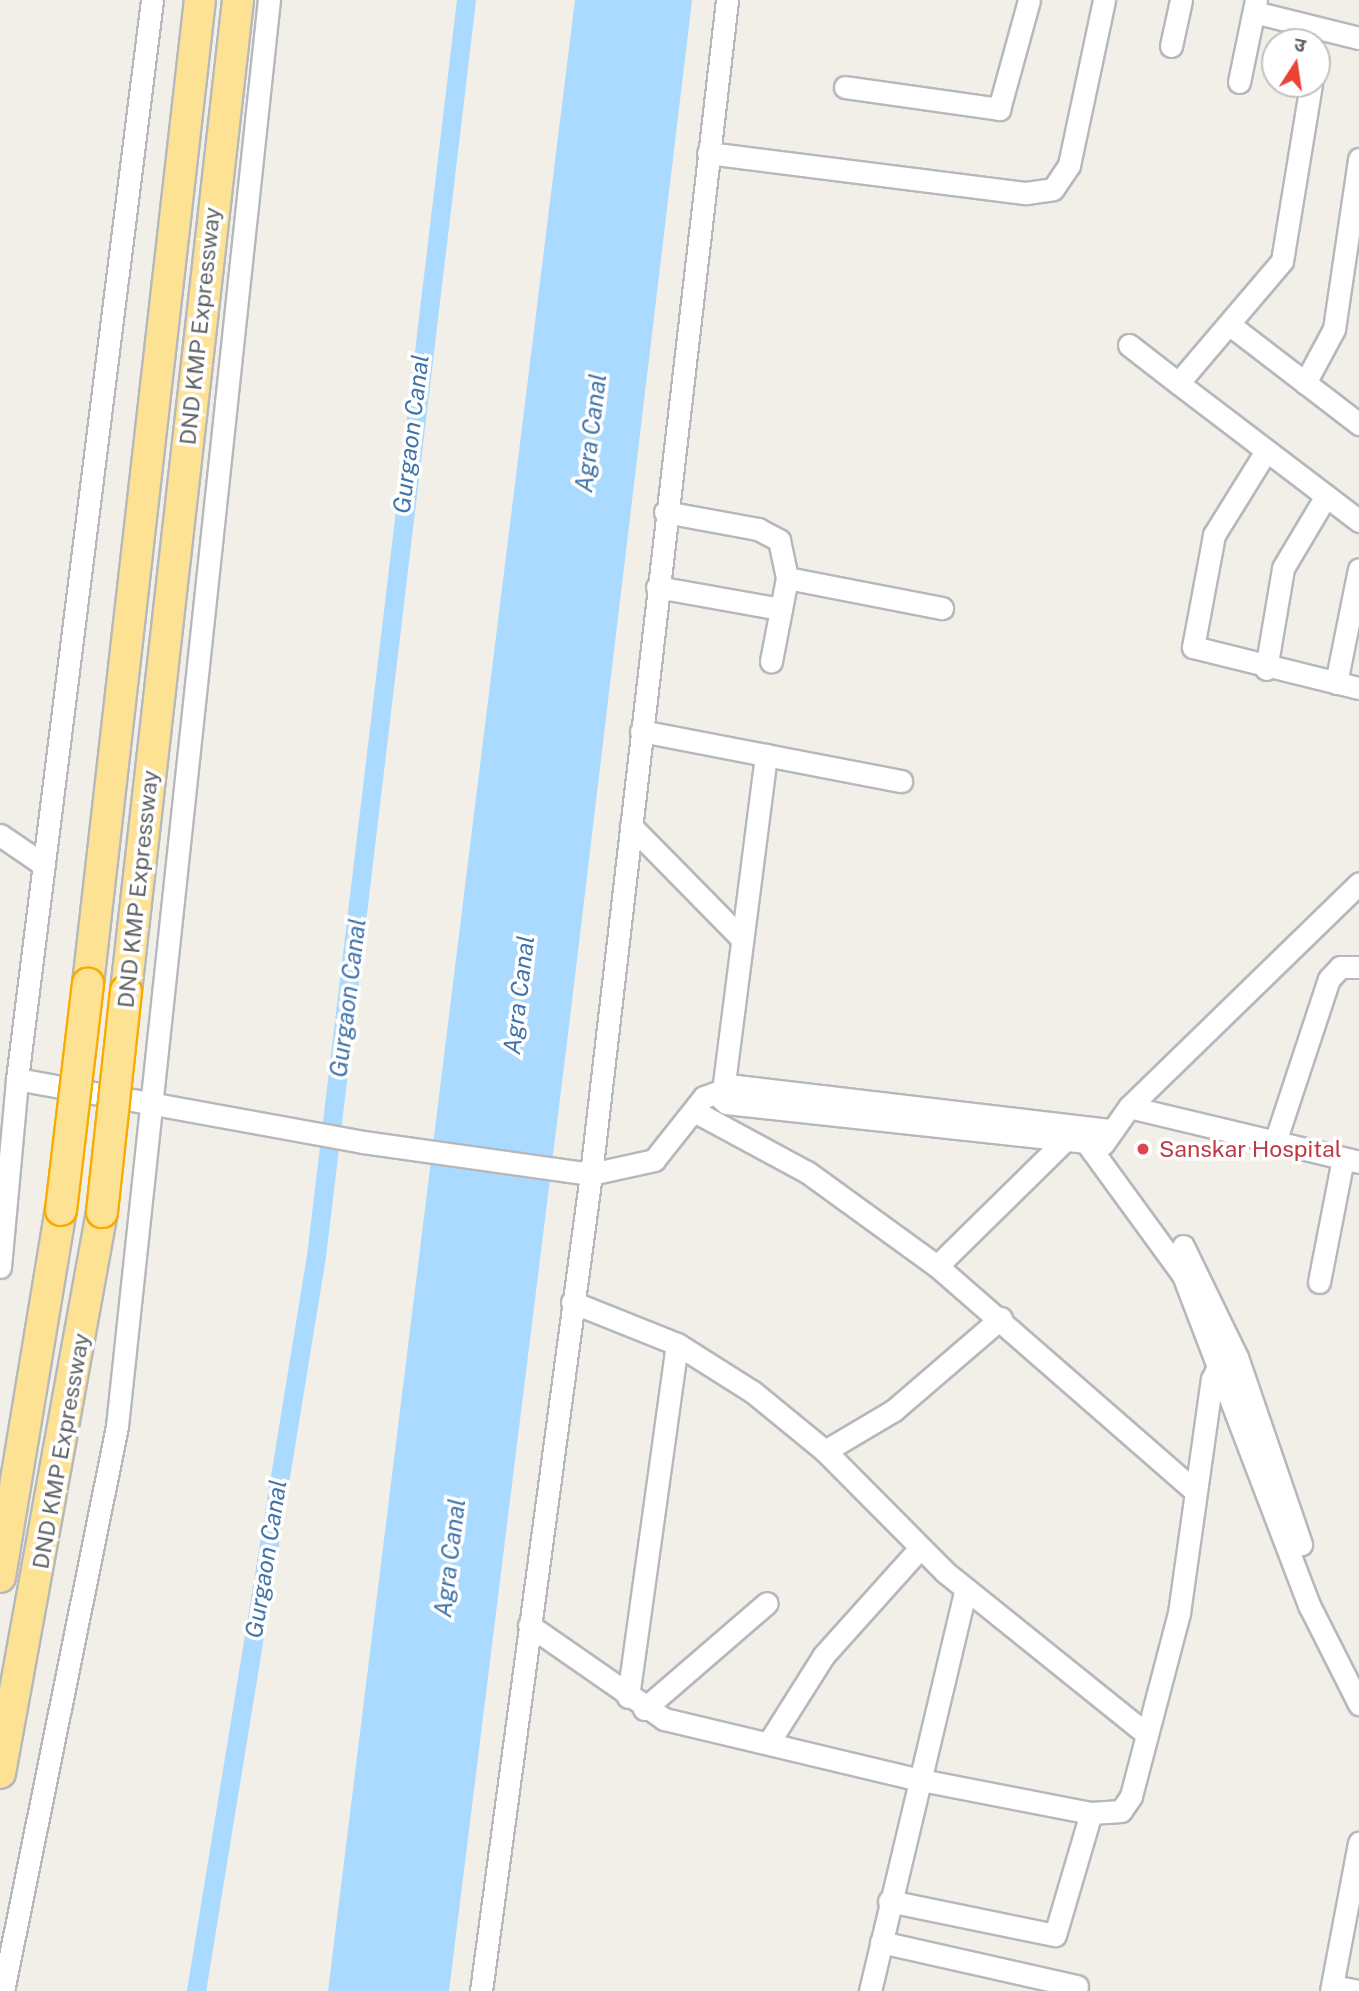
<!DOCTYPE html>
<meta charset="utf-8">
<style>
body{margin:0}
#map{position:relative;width:1359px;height:1991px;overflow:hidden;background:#f1efe8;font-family:"Public Sans","Noto Sans Devanagari",sans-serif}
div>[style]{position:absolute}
.water>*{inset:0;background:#aadaff}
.canal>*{height:19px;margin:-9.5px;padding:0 9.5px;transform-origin:9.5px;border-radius:9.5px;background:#aadaff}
.roads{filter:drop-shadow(2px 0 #b5b8bc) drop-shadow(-2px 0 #b5b8bc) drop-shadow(0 2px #b5b8bc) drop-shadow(0 -2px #b5b8bc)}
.minor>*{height:21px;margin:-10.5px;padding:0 10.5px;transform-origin:10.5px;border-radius:10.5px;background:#fff}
.highway>*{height:30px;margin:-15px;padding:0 15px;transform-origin:15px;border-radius:15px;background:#fde293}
.bridges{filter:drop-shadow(2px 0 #f9ab00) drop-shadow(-2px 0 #f9ab00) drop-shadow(0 2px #f9ab00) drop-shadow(0 -2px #f9ab00)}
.highway-bridge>*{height:30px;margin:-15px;padding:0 15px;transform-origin:15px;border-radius:15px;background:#fde293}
.dots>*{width:19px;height:19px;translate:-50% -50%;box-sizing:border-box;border:4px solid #fff;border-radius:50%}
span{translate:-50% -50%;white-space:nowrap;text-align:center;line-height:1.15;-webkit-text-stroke:7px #fff;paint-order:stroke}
.street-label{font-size:23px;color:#5f6368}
.health-label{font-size:23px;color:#be3a42}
.left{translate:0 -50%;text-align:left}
.water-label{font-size:24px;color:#4174aa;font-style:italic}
.north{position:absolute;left:1261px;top:28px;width:70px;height:70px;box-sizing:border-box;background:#fff;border:2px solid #bfc1c3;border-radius:50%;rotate:12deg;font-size:19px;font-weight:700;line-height:28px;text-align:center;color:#5f6368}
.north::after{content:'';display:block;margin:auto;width:24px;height:32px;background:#ea4335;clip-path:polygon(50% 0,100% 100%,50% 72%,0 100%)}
</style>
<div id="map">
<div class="water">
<div style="clip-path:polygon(575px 0,692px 0,570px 1018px,449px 1991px,328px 1991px)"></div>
</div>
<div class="canal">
<div style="left:196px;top:1991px;width:745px;rotate:-80.73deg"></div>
<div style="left:316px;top:1256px;width:1265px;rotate:-83.19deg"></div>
</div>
<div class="roads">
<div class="minor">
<div style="left:1254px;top:12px;width:108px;rotate:13.9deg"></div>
<div style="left:1171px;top:46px;width:47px;rotate:-77.7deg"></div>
<div style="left:1239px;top:82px;width:84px;rotate:-78.3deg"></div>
<div style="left:1311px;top:84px;width:179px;rotate:99.3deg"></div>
<div style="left:1282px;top:261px;width:160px;rotate:130.4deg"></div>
<div style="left:1178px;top:383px;width:228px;rotate:37.3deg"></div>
<div style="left:845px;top:87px;width:156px;rotate:8.1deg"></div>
<div style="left:999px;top:109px;width:113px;rotate:-74.6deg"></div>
<div style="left:708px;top:153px;width:321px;rotate:7.2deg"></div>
<div style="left:1026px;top:193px;width:27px;rotate:-8deg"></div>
<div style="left:1053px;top:189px;width:29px;rotate:-56deg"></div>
<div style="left:1069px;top:165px;width:169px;rotate:-78deg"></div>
<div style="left:1230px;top:325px;width:163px;rotate:37.5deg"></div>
<div style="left:1129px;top:345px;width:62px;rotate:37.8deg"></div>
<div style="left:1305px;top:383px;width:61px;rotate:-61.8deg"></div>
<div style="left:1334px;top:329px;width:172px;rotate:-81.6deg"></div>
<div style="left:1266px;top:451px;width:99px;rotate:121.8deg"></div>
<div style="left:1214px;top:535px;width:114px;rotate:100.6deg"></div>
<div style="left:1193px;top:647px;width:171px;rotate:13.9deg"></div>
<div style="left:665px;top:512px;width:95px;rotate:10.4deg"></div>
<div style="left:758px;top:529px;width:24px;rotate:28deg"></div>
<div style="left:779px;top:540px;width:39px;rotate:78deg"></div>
<div style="left:787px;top:578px;width:85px;rotate:100.9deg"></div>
<div style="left:787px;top:578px;width:158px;rotate:11deg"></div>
<div style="left:657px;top:587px;width:126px;rotate:10.1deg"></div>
<div style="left:1266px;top:669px;width:102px;rotate:-80.4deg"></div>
<div style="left:1283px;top:568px;width:84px;rotate:-59.2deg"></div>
<div style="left:1336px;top:683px;width:116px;rotate:-78.6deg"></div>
<div style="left:641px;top:731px;width:265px;rotate:10.9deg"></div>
<div style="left:631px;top:826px;width:157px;rotate:45.5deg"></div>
<div style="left:0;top:835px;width:53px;rotate:34.3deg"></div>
<div style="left:17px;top:1079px;width:352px;rotate:10.3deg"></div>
<div style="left:363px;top:1142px;width:230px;rotate:8deg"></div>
<div style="left:591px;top:1174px;width:65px;rotate:-12.5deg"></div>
<div style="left:654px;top:1160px;width:80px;rotate:-51.6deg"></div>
<div style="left:704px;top:1097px;width:34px;rotate:-19deg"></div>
<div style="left:736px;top:1086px;width:376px;rotate:6.7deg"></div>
<div style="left:723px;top:1091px;width:339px;rotate:-82.7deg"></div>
<div style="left:715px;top:1093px;width:15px;rotate:42deg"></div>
<div style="left:726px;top:1103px;width:379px;rotate:6.2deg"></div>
<div style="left:1103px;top:1144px;width:45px;rotate:-54.9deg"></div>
<div style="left:1129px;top:1107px;width:321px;rotate:-44.2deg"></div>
<div style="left:1129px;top:1107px;width:236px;rotate:13.4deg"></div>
<div style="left:694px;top:1111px;width:128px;rotate:28.4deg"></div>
<div style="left:807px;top:1172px;width:160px;rotate:35.9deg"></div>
<div style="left:937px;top:1266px;width:340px;rotate:41.1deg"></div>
<div style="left:1083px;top:1138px;width:170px;rotate:53.9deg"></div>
<div style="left:1183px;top:1275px;width:355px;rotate:69.1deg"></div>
<div style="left:1310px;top:1607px;width:109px;rotate:63.2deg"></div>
<div style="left:1274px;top:1145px;width:175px;rotate:-71.7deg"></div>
<div style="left:1329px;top:979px;width:16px;rotate:-47deg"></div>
<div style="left:1340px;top:967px;width:19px"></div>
<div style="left:1183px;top:1246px;width:123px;rotate:64.1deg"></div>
<div style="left:1237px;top:1357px;width:198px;rotate:71.1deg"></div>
<div style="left:937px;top:1266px;width:174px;rotate:-44.5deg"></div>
<div style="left:0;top:1267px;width:189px;rotate:-84.8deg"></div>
<div style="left:17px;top:1079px;width:1087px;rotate:-82.87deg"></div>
<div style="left:1319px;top:1282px;width:125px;rotate:-79deg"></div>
<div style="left:572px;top:1302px;width:113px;rotate:21.8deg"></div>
<div style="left:677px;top:1344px;width:90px;rotate:32.3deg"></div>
<div style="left:753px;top:1392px;width:93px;rotate:39.3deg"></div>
<div style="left:825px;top:1451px;width:170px;rotate:45.2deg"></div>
<div style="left:945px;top:1572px;width:255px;rotate:38.8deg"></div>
<div style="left:825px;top:1451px;width:80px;rotate:-30.7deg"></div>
<div style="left:894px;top:1410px;width:141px;rotate:-40.7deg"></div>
<div style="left:529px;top:1625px;width:165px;rotate:34.8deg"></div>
<div style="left:664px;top:1719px;width:259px;rotate:13.4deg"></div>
<div style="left:916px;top:1779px;width:178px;rotate:11deg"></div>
<div style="left:1091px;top:1813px;width:30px;rotate:-4deg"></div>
<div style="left:1121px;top:1811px;width:18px;rotate:-56deg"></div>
<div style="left:1131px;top:1796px;width:189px;rotate:-75.3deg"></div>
<div style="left:1179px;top:1613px;width:236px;rotate:-82deg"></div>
<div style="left:1212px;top:1379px;width:18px;rotate:-63deg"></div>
<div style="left:1220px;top:1363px;width:18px;rotate:-19deg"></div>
<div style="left:628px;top:1697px;width:356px;rotate:-82.1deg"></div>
<div style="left:644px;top:1709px;width:162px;rotate:-40.8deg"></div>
<div style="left:769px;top:1742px;width:103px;rotate:-57.7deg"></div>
<div style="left:824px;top:1655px;width:142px;rotate:-48.1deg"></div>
<div style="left:889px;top:1901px;width:169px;rotate:11.6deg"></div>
<div style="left:1055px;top:1935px;width:127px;rotate:-73.6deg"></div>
<div style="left:881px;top:1942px;width:201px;rotate:12.7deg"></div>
<div style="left:1333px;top:1986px;width:26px;rotate:11deg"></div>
<div style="left:3px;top:1991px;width:576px;rotate:-78.59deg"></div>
<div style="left:117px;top:1426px;width:1434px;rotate:-83.92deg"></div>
<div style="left:481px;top:1991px;width:824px;rotate:-82.33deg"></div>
<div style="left:591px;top:1174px;width:1182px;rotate:-83.39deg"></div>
<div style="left:870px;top:1991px;width:413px;rotate:-76.6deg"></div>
<div style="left:1331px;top:1991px;width:151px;rotate:-79.3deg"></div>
</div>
<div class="highway">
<div style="left:88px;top:984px;width:990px;rotate:-83.51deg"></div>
<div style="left:126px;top:991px;width:997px;rotate:-83.55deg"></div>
<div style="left:0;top:1577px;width:372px;rotate:-80.6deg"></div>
<div style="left:0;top:1773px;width:570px;rotate:-79.7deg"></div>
</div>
</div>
<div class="bridges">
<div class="highway-bridge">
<div style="left:61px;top:1210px;width:228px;rotate:-83.2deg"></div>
<div style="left:102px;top:1212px;width:222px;rotate:-83.8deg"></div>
</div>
</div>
<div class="dots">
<div style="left:1143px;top:1149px;background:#e0444e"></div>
</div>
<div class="street-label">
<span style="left:200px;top:326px;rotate:-84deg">DND KMP Expressway</span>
<span style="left:138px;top:889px;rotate:-84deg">DND KMP Expressway</span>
<span style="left:61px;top:1451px;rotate:-80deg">DND KMP Expressway</span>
</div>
<div class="health-label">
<span class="left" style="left:1159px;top:1149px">Sanskar Hospital</span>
</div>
<div class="water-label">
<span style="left:591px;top:433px;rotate:-83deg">Agra Canal</span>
<span style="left:411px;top:434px;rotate:-83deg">Gurgaon Canal</span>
<span style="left:519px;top:995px;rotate:-83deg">Agra Canal</span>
<span style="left:348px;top:998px;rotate:-83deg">Gurgaon Canal</span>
<span style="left:450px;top:1558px;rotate:-83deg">Agra Canal</span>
<span style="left:266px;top:1559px;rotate:-81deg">Gurgaon Canal</span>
</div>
<div class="north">उ</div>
</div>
